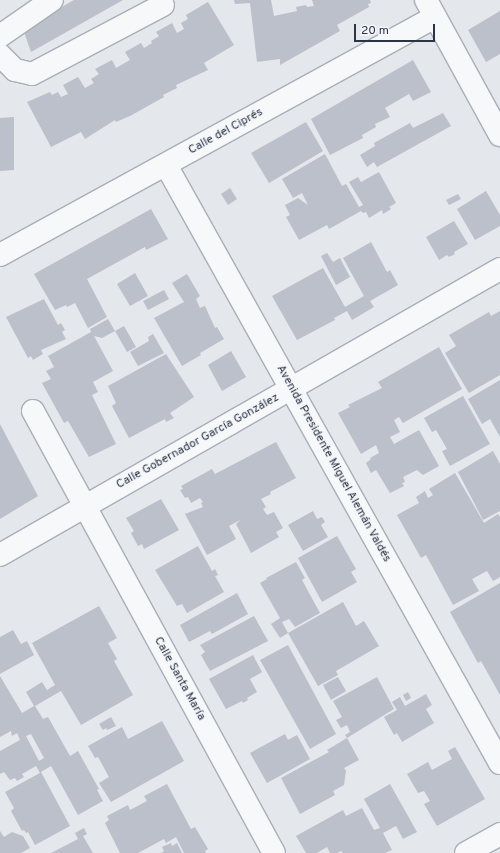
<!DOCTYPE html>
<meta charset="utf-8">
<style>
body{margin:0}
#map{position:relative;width:500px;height:853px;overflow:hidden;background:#e4e7ec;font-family:Overpass,sans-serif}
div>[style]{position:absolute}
.building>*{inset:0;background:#bbc0ca}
.roads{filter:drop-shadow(1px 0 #a9aeb7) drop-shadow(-1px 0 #a9aeb7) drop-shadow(0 1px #a9aeb7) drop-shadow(0 -1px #a9aeb7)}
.minor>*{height:22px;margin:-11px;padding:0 11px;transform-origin:11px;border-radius:11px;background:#f7f8fa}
span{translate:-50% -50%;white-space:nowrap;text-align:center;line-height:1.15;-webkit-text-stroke:3px #f4f6f9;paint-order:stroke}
.street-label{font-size:12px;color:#2b3445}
.scale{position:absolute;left:354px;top:24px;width:81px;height:18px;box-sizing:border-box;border:2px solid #2b3445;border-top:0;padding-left:5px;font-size:12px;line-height:14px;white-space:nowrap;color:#2b3445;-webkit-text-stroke:3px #f4f6f9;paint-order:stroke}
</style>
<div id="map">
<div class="building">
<div style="clip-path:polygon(74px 0,123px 0,31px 52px,23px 29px)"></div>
<div style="clip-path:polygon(234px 0,271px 0,274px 16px,297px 11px,296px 7px,306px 5px,307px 7px,314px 6px,312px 0,370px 0,371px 3px,368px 4px,369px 7px,337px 25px,340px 31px,280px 65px,280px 59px,257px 62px,250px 3px,235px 4px)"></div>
<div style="clip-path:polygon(208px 2px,234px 45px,204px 63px,208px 70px,176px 85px,177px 88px,163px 95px,164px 97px,130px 116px,116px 122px,115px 120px,85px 139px,81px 132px,51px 147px,27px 102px,50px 92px,52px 95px,58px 92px,61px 97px,68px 94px,63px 85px,78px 77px,85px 88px,94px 83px,91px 79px,99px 74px,95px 69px,112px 60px,116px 68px,130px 60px,125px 52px,141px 43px,144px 48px,152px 43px,151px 41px,159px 36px,156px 32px,172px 23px,177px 33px,184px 29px,181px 23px,188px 19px,186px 15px)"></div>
<div style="clip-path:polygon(500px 11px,500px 54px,486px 62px,468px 30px)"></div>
<div style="clip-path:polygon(413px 60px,431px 92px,413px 101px,409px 94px,385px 108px,390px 117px,375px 124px,376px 127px,362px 135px,363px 138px,330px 155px,311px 119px)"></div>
<div style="clip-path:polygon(443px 113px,451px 126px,377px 167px,374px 162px,367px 167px,360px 155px,375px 146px,374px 143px,410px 123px,413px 128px)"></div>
<div style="clip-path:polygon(14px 117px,14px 170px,0 171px,0 118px)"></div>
<div style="clip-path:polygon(306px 122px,323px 151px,269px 183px,251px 153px)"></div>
<div style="clip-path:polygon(325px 154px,342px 186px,346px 184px,359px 207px,363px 205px,349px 182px,358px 177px,361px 182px,379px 172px,396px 203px,389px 207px,391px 209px,383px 214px,382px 210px,369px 218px,366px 212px,363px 213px,361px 211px,329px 229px,327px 225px,299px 240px,286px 217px,290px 215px,285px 205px,298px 198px,308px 205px,302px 193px,293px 198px,282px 179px)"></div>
<div style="clip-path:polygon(230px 188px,237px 199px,228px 205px,221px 194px)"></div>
<div style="clip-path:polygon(486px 191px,500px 215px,500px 226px,475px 240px,457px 209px)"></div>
<div style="clip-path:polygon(458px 194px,461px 199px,449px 205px,446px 200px)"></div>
<div style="clip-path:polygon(151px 209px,168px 239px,146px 250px,145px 247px,87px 279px,107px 317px,88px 328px,75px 303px,67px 307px,66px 305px,55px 310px,34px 274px)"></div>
<div style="clip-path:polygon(454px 221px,468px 244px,454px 252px,455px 254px,449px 257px,447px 255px,439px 260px,426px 237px)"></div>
<div style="clip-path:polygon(371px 242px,387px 272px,390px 270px,398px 285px,370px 301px,374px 307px,352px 320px,347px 311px,334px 318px,335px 320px,297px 340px,272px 296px,323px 268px,345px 307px,364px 296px,343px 258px)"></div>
<div style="clip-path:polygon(327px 253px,333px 262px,340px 258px,350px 277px,336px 285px,321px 256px)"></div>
<div style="clip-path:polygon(135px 273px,148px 296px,130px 306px,117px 284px)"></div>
<div style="clip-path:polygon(187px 274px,200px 296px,196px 299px,200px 308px,205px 306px,215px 328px,217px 327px,224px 339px,200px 353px,201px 355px,182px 366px,154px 318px,184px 302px,172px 283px)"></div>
<div style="clip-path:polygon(164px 290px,169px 299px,148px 310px,143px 301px)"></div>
<div style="clip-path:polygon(44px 299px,58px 325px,61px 323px,65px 330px,62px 332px,66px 339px,41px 350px,43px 354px,33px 360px,31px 356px,28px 358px,6px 317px)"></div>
<div style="clip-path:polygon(500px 311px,500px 375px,469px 393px,445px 353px,456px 346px,449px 335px,489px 312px,491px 316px)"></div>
<div style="clip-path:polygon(108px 319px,115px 331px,102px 338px,94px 336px,113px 371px,93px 382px,98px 392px,92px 395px,116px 444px,89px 457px,68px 421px,64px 423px,42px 383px,51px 379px,46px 371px,54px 367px,48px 356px,91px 332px,90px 329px)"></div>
<div style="clip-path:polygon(124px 326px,136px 347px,127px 352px,115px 331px)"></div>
<div style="clip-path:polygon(153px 334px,164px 353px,138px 366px,130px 352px,149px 341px,148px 337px)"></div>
<div style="clip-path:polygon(439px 347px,462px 389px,403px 423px,399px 417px,394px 420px,400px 432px,390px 437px,394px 444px,419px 430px,439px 466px,423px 475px,417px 470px,403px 477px,405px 482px,402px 483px,404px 486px,390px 493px,376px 470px,371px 473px,366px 463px,371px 459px,370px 458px,379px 453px,376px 445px,361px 454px,338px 413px,350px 407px,348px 405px,382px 388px,378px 382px)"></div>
<div style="clip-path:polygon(231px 351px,246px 377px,222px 391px,208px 365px)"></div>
<div style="clip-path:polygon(166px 354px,194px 397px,170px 413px,174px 418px,166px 422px,165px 419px,129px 438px,112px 406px,116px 403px,108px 386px)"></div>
<div style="clip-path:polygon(500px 380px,500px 437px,490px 419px,482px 424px,468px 399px)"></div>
<div style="clip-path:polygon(463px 396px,490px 444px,450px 466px,442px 451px,447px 449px,436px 430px,432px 432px,424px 418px)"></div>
<div style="clip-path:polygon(0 424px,38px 496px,0 519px)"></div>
<div style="clip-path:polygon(276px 442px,296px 478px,270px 492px,271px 494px,261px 499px,266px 507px,263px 509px,267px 515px,274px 512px,283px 528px,276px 532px,279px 537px,251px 553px,236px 524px,240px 520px,229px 526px,236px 539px,207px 555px,185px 514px,203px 507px,201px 503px,203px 502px,200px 498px,191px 503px,188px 497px,185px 498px,180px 490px,183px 489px,181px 486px,212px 469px,215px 474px)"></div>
<div style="clip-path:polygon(493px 451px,500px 464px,500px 511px,483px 520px,458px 472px)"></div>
<div style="clip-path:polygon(455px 473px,484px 523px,498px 514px,500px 517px,500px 577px,493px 581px,487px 571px,472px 579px,479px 591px,453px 605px,426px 555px,421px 558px,397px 515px,419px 503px,416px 497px,425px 491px,428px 498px,433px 495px,429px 489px)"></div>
<div style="clip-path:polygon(161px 499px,179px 530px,144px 549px,142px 544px,138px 546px,131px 533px,134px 531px,126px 518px)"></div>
<div style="clip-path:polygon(313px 511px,317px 519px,322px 517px,325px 522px,321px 525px,328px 537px,303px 551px,288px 525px)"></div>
<div style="clip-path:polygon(337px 536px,356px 569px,351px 572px,357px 582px,322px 602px,298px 558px)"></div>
<div style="clip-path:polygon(198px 546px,212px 571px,215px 569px,218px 575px,215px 576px,224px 592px,187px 613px,182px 604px,177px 606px,155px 570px)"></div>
<div style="clip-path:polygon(296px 562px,305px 578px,302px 580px,320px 613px,295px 627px,289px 619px,282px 622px,288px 633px,280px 638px,271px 624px,280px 618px,260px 583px,267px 579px,266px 578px)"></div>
<div style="clip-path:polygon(500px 583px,500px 695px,481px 661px,478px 663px,450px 612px)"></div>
<div style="clip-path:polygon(237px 593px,248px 614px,212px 634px,210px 631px,189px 642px,180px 625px)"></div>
<div style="clip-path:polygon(343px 602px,356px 626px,364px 621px,379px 646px,336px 671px,338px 675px,318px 686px,288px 633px)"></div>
<div style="clip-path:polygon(evenodd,99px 606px,117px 638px,108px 643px,117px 659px,114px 661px,133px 695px,81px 725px,61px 691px,35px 706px,43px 719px,48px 717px,70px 756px,78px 751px,99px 789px,97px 790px,103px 801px,78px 815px,51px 766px,41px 772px,70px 826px,35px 845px,28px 832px,26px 833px,24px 830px,22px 831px,11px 811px,14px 808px,5px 792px,40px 773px,36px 766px,22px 774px,24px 777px,17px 781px,15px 778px,10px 780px,4px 772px,0 774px,0 751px,20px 740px,17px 733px,12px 736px,11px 731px,0 737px,0 676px,22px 713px,34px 706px,26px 692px,42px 682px,47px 690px,55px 685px,32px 643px,99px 606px,31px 734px,44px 758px,39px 761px,26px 736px,31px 734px)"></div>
<div style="clip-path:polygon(254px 616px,268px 641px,210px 671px,201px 655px,205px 652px,200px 645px)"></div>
<div style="clip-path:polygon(13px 630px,21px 644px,27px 641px,34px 655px,0 674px,0 637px)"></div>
<div style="clip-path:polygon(288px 645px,336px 734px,310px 749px,260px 660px)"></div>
<div style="clip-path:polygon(253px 655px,262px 672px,250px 679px,257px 692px,247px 698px,248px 700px,243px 703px,242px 701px,226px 709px,209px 679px)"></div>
<div style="clip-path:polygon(338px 677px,346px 691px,331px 700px,323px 685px)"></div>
<div style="clip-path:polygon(377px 677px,394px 709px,347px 738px,345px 735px,350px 732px,347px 725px,341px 728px,336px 720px,342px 717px,333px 701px)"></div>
<div style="clip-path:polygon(408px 692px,411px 698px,406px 701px,403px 695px)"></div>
<div style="clip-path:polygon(426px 694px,432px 705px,426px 709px,434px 723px,402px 742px,397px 733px,394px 735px,384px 717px,397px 710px,392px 702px,400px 697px,405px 706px)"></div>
<div style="clip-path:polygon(111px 717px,116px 726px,107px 730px,106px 728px,103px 730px,99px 724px)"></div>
<div style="clip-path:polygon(162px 721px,184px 761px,111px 802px,99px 783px,109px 777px,98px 757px,95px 758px,88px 746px,122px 727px,128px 739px)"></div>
<div style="clip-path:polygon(285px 734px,288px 740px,297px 735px,310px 759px,267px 783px,250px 753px)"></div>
<div style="clip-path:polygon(347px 738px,359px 760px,344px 768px,346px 771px,344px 785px,333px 791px,335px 795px,300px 814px,281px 778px,329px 752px,327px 750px)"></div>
<div style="clip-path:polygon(455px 747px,485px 799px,437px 826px,424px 804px,430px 801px,424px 791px,418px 793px,407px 774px,428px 762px,432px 770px,452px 759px,448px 751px)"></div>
<div style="clip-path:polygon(167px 784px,191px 829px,195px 827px,208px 849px,205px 851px,206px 853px,184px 853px,176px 837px,166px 843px,164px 839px,138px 853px,120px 853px,105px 823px,109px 820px,107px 816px,128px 805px,130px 810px,147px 801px,144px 796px)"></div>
<div style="clip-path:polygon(390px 784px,417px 832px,403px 839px,396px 826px,383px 833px,392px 850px,385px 853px,343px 853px,341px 851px,337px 853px,330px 853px,327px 847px,317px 853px,306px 853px,296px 836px,343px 810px,346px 816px,362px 808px,374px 830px,380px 828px,364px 799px)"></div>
<div style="clip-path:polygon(84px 828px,87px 834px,83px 836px,93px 853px,51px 853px,78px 839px,75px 833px)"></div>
<div style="clip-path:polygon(0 831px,4px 837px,12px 832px,23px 836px,30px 848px,21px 853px,0 853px)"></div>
<div style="clip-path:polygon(171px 843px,172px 846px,177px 843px,182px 853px,161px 853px,164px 851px,162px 847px)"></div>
</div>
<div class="roads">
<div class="minor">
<div style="left:426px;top:0;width:154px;rotate:61.3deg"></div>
<div style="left:0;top:36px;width:63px;rotate:-34.7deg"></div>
<div style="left:0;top:55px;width:21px;rotate:45deg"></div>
<div style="left:15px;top:70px;width:17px;rotate:13deg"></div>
<div style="left:32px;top:74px;width:148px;rotate:-27.8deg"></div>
<div style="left:166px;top:165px;width:685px;rotate:60.82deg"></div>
<div style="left:0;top:255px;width:495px;rotate:-28.7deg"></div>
<div style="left:33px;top:411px;width:503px;rotate:61.4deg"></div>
<div style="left:0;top:555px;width:576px;rotate:-29.77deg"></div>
<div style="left:466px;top:853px;width:39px;rotate:-29deg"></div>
</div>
</div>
<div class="street-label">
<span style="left:226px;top:132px;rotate:-29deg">Calle del Ciprés</span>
<span style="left:198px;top:442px;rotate:-29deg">Calle Gobernador García González</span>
<span style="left:333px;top:464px;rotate:61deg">Avenida Presidente Miguel Alemán Valdés</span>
<span style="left:179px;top:679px;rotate:61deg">Calle Santa María</span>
</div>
<div class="scale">20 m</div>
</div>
